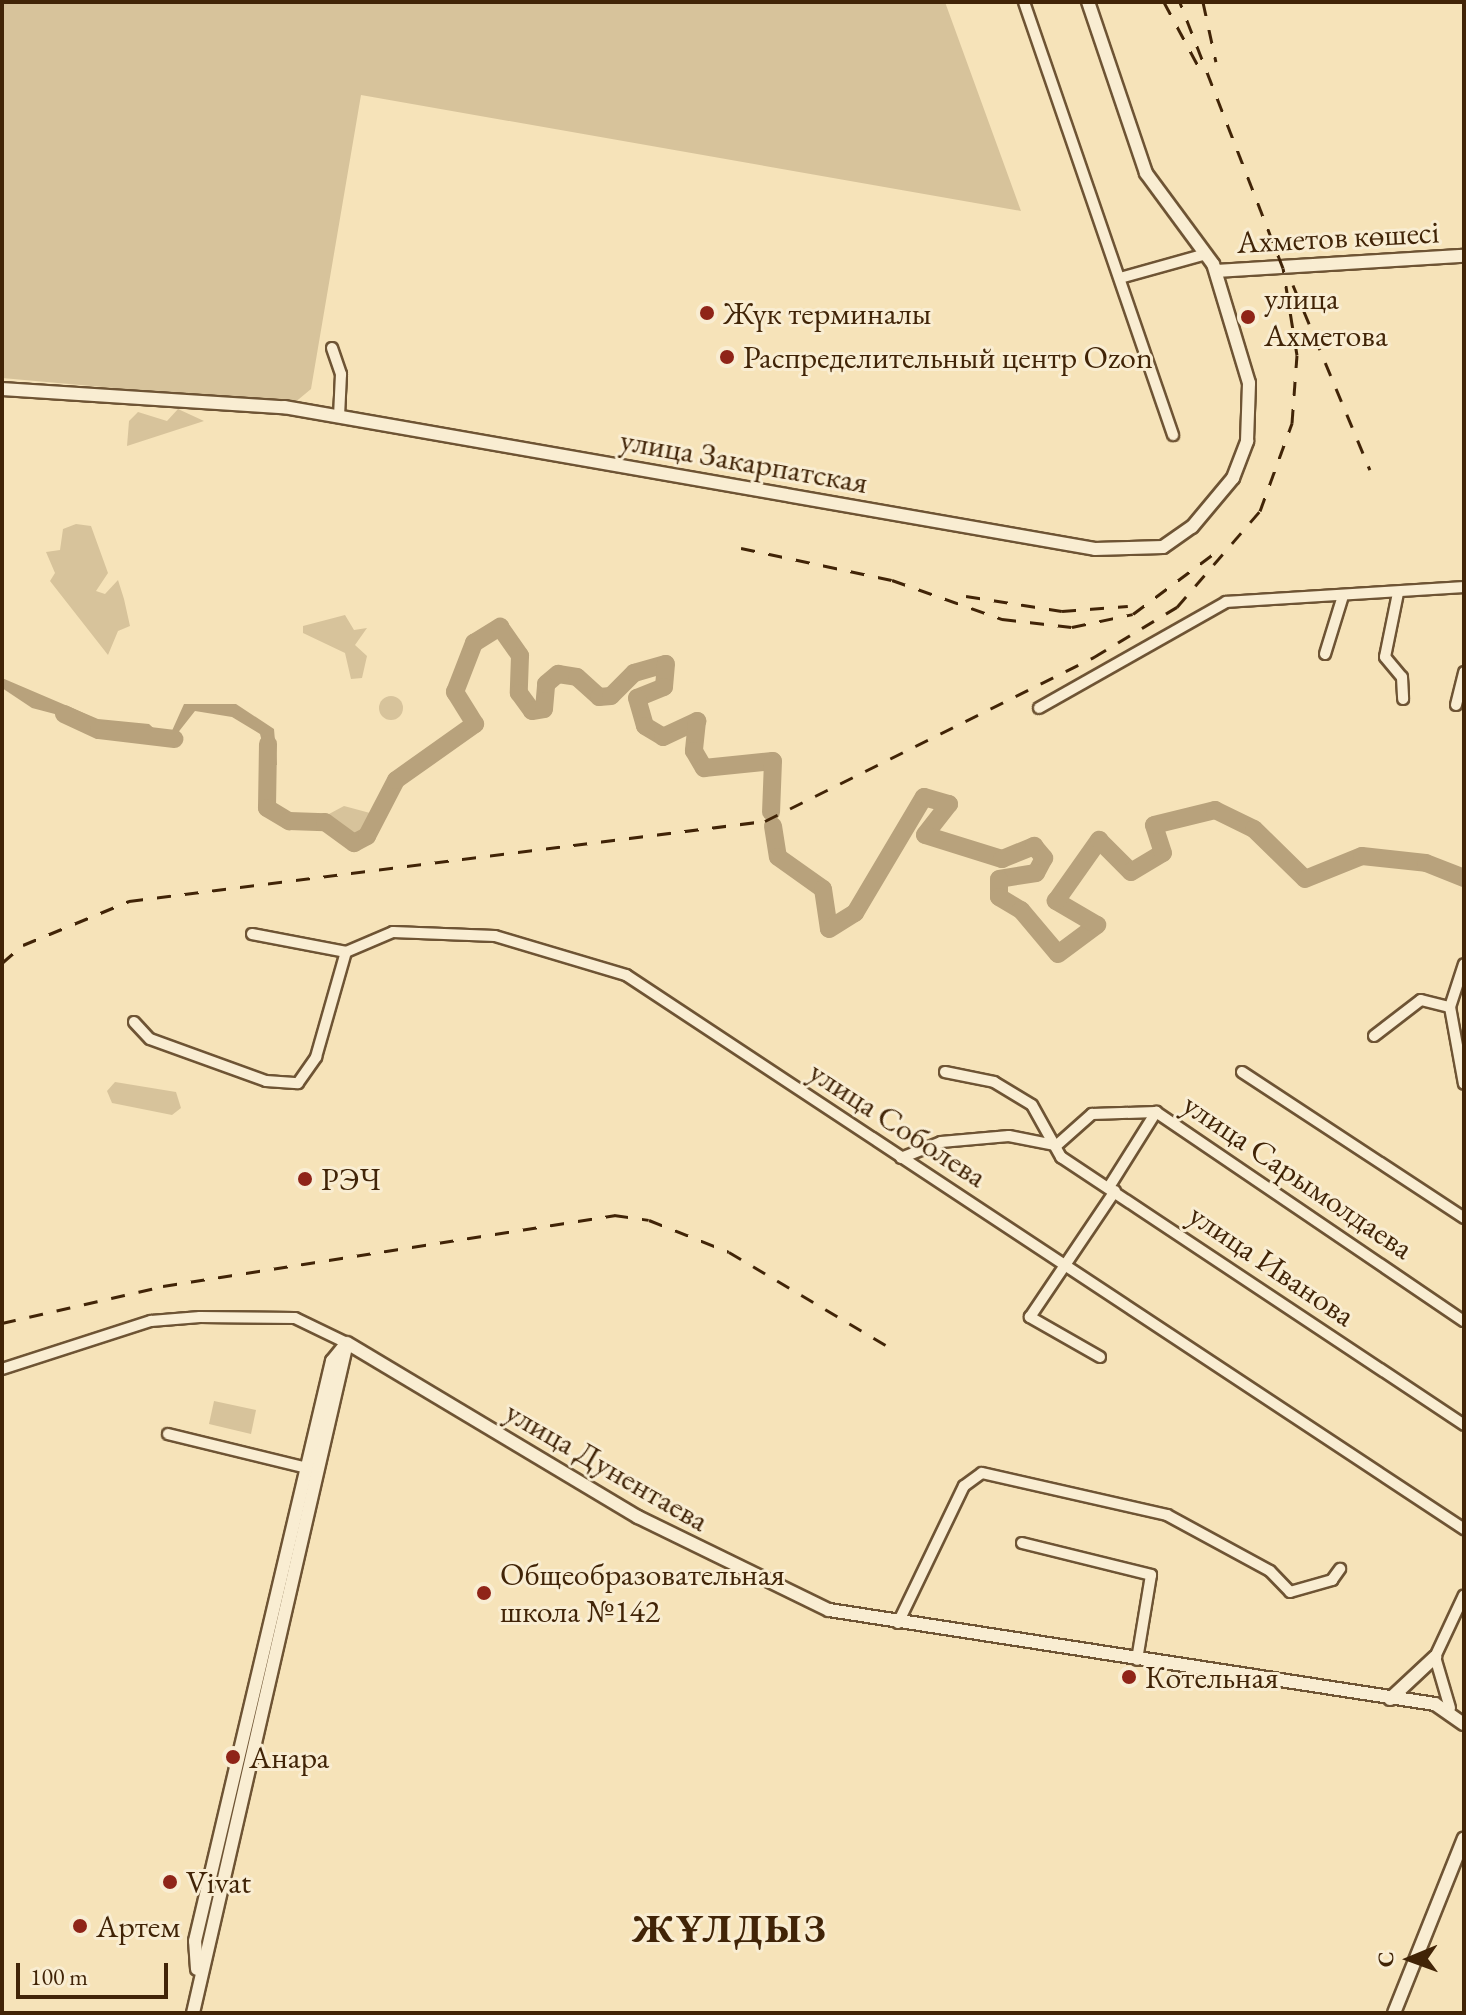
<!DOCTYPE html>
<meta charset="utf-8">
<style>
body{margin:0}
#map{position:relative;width:1466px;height:2015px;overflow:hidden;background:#f6e3b9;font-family:"EB Garamond",serif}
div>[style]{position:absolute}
.green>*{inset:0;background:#d7c39b}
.round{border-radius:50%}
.water>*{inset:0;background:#b8a27c}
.river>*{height:18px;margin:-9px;padding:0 9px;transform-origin:9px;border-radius:9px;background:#b8a27c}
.roads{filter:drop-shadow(2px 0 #6e5434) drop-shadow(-2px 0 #6e5434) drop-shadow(0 2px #6e5434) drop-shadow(0 -2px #6e5434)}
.minor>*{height:10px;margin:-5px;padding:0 5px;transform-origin:5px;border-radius:5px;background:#f9edd2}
.tertiary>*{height:12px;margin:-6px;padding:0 6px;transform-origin:6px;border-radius:6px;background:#f9edd2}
.rail>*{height:3px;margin-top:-1.5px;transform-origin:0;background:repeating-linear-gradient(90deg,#412407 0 14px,transparent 0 28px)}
.dots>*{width:22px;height:22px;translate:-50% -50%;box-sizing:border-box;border:4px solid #f9edd2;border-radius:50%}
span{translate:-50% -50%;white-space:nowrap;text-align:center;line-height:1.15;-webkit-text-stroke:6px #f9edd2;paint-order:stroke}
.street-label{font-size:32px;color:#412407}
.poi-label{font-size:32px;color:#412407}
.left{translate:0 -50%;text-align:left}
.district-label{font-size:40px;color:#412407;font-weight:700;letter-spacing:2px}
.frame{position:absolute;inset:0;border:4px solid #412407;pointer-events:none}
.north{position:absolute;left:1370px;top:1919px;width:80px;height:80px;-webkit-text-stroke:6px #f9edd2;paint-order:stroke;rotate:269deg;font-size:22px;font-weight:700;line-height:32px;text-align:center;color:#412407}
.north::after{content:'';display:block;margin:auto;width:28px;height:36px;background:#412407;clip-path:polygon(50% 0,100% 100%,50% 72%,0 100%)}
.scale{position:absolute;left:16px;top:1963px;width:152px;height:36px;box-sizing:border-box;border:4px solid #412407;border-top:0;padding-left:10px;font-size:24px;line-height:28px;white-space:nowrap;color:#412407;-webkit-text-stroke:6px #f9edd2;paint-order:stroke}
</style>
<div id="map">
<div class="green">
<div style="clip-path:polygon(2px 2px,945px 2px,1021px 211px,361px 95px,311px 389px,293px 404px,2px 378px)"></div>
<div style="clip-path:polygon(178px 409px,204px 421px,127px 446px,129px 421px,138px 412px,167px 421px)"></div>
<div style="clip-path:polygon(76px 524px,91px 526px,108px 573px,96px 591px,105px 594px,118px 580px,124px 599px,130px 626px,118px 631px,108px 655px,50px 581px,55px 573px,46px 552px,60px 550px,63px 529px)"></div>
<div style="clip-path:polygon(345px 615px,354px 630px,367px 628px,355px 645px,367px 656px,362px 678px,351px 679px,345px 653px,303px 633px,303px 626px)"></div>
<div class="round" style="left:379px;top:696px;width:24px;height:24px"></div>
<div style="clip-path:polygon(344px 806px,370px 813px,367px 830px,354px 835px,335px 823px,329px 814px)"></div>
<div style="clip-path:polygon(115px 1082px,176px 1092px,181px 1108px,172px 1115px,112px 1103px,107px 1091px)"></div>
<div style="clip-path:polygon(214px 1401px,256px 1410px,251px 1434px,209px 1424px)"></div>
</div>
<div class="water">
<div style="clip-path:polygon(2px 678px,98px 719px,149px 724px,162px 736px,171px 733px,184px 704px,236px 704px,274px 729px,277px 765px,268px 765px,260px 734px,232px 717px,195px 711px,169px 744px,32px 708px,2px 688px)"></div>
</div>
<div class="river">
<div style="left:64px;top:714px;width:38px;rotate:25deg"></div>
<div style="left:99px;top:730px;width:76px;rotate:6.8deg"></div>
<div style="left:268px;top:744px;width:64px;rotate:90.9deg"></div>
<div style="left:267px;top:808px;width:26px;rotate:31deg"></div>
<div style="left:289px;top:821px;width:36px;rotate:2deg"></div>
<div style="left:325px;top:822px;width:36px;rotate:36deg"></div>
<div style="left:354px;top:843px;width:15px;rotate:-28deg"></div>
<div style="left:367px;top:836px;width:63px;rotate:-62.6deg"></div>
<div style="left:396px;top:780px;width:97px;rotate:-35.3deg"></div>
<div style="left:475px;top:724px;width:38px;rotate:-122deg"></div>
<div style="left:455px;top:692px;width:53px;rotate:-68.8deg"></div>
<div style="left:474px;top:643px;width:31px;rotate:-32deg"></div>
<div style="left:500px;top:627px;width:35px;rotate:55deg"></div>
<div style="left:520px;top:656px;width:37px;rotate:92deg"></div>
<div style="left:519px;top:693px;width:22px;rotate:54deg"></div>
<div style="left:532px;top:711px;width:12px;rotate:-9deg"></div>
<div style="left:544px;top:709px;width:25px;rotate:-85deg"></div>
<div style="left:546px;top:684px;width:16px;rotate:-40deg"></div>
<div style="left:558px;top:674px;width:19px;rotate:9deg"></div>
<div style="left:577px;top:677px;width:30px;rotate:42deg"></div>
<div style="left:599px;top:697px;width:12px;rotate:-5deg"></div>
<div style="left:611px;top:696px;width:33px;rotate:-45deg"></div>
<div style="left:634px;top:673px;width:33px;rotate:-16deg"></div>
<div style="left:666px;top:664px;width:23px;rotate:95deg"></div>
<div style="left:664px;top:687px;width:29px;rotate:158deg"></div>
<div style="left:637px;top:698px;width:29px;rotate:74deg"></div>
<div style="left:645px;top:726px;width:21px;rotate:31deg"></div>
<div style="left:663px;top:737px;width:38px;rotate:-25deg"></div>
<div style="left:697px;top:721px;width:30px;rotate:96deg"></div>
<div style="left:694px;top:751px;width:20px;rotate:60deg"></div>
<div style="left:704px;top:768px;width:69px;rotate:-5.8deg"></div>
<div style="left:773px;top:761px;width:51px;rotate:92.2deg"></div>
<div style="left:773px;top:826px;width:31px;rotate:81deg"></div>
<div style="left:778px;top:857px;width:55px;rotate:35.4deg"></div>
<div style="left:823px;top:889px;width:40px;rotate:81.5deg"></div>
<div style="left:829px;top:929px;width:31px;rotate:-32deg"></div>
<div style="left:855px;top:913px;width:135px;rotate:-59.3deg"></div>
<div style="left:924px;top:797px;width:26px;rotate:16deg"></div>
<div style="left:949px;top:804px;width:39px;rotate:128deg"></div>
<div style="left:925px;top:835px;width:81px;rotate:17.3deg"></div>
<div style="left:1002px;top:859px;width:35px;rotate:-22deg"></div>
<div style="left:1034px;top:846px;width:16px;rotate:50deg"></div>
<div style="left:1044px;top:858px;width:17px;rotate:118deg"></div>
<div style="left:1036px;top:873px;width:37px;rotate:171deg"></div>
<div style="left:999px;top:879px;width:18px;rotate:90deg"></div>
<div style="left:999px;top:897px;width:26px;rotate:31deg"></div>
<div style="left:1021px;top:910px;width:57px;rotate:49.9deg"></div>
<div style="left:1058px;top:954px;width:49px;rotate:-36.6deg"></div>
<div style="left:1097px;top:925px;width:48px;rotate:-149.7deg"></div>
<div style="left:1056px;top:901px;width:75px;rotate:-54.8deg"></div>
<div style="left:1099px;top:840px;width:45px;rotate:45deg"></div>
<div style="left:1131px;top:872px;width:37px;rotate:-31deg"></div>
<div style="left:1163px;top:853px;width:29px;rotate:-108deg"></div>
<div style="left:1154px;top:825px;width:63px;rotate:-13.8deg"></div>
<div style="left:1215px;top:810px;width:43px;rotate:26deg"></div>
<div style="left:1254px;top:829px;width:71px;rotate:44.4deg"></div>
<div style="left:1305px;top:879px;width:61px;rotate:-22deg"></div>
<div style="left:1362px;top:856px;width:64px;rotate:6.2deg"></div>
<div style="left:1426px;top:863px;width:41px;rotate:21.5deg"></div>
</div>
<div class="roads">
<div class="minor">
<div style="left:1024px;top:2px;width:458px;rotate:71deg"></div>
<div style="left:1120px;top:278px;width:89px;rotate:-15.6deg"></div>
<div style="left:332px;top:348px;width:28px;rotate:71deg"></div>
<div style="left:341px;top:374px;width:42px;rotate:92.7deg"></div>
<div style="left:1398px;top:593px;width:65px;rotate:101.5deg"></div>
<div style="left:1385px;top:657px;width:26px;rotate:50deg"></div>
<div style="left:1402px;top:677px;width:22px;rotate:87deg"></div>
<div style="left:1325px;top:654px;width:58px;rotate:-72.8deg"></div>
<div style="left:1456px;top:705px;width:34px;rotate:-76deg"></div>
<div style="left:1039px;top:708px;width:215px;rotate:-29.5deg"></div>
<div style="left:1226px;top:602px;width:238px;rotate:-3.6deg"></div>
<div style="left:252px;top:934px;width:96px;rotate:10.8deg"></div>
<div style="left:346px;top:952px;width:51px;rotate:-23.1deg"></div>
<div style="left:393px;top:932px;width:102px;rotate:2.2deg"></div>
<div style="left:495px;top:936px;width:137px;rotate:16.6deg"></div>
<div style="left:626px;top:975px;width:1005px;rotate:33.47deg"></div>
<div style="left:1450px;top:1007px;width:45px;rotate:-72deg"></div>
<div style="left:134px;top:1022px;width:23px;rotate:47deg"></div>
<div style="left:150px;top:1039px;width:123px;rotate:19.9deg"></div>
<div style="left:266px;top:1081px;width:32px;rotate:4deg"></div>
<div style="left:298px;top:1083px;width:32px;rotate:-55deg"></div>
<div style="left:316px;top:1057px;width:109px;rotate:-74.1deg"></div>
<div style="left:1374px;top:1036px;width:59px;rotate:-37.5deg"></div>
<div style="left:1421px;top:1000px;width:30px;rotate:14deg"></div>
<div style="left:1450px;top:1007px;width:78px;rotate:79.7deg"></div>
<div style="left:945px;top:1072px;width:50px;rotate:11.5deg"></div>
<div style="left:994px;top:1082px;width:44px;rotate:31.2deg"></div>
<div style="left:1032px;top:1105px;width:60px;rotate:60.9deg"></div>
<div style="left:1061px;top:1157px;width:484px;rotate:33.6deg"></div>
<div style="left:1242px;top:1072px;width:266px;rotate:33.3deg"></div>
<div style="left:1057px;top:1145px;width:47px;rotate:-41.5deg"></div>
<div style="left:1092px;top:1114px;width:64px;rotate:-1.8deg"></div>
<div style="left:1156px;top:1112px;width:372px;rotate:34.2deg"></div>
<div style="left:901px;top:1158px;width:43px;rotate:-21.8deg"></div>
<div style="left:941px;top:1142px;width:68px;rotate:-5deg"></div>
<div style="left:1009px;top:1136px;width:47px;rotate:11.1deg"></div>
<div style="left:1109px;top:1187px;width:89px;rotate:-57.9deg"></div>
<div style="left:1100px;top:1357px;width:81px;rotate:-150.3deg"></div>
<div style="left:1030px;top:1317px;width:152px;rotate:-56deg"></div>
<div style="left:2px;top:1369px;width:157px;rotate:-17.9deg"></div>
<div style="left:151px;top:1321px;width:49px;rotate:-4.7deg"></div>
<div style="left:200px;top:1317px;width:95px;rotate:0.6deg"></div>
<div style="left:295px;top:1318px;width:58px;rotate:25.7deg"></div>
<div style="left:168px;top:1434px;width:143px;rotate:13.7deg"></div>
<div style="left:1022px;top:1543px;width:133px;rotate:13.9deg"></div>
<div style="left:1151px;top:1575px;width:86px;rotate:99.4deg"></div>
<div style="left:898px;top:1623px;width:152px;rotate:-64.3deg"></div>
<div style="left:964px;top:1486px;width:22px;rotate:-36deg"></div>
<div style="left:982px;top:1473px;width:190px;rotate:12.8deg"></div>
<div style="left:1167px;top:1515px;width:117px;rotate:28.5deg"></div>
<div style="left:1270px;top:1571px;width:29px;rotate:46deg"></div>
<div style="left:1290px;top:1592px;width:44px;rotate:-15.9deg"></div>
<div style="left:1332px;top:1580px;width:14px;rotate:-54deg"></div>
<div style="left:1450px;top:1708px;width:53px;rotate:-106.4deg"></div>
<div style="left:1435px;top:1657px;width:68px;rotate:-64.9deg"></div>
</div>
<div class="tertiary">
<div style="left:1216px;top:271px;width:248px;rotate:-3.5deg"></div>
<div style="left:2px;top:389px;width:283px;rotate:3.7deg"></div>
<div style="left:284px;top:407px;width:823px;rotate:9.93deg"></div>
<div style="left:1095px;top:549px;width:68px;rotate:-1.7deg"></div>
<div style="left:1163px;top:547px;width:35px;rotate:-35deg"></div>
<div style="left:1192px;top:527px;width:64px;rotate:-50.1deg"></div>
<div style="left:1233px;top:478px;width:40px;rotate:-69deg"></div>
<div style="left:1247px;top:441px;width:58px;rotate:-88deg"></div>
<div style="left:1249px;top:383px;width:124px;rotate:-106.8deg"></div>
<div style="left:1213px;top:264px;width:113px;rotate:-126.4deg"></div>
<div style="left:1146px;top:173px;width:181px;rotate:-108.7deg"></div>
<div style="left:347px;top:1343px;width:339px;rotate:30.9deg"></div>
<div style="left:638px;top:1517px;width:212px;rotate:26deg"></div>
<div style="left:829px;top:1610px;width:613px;rotate:8.82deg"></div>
<div style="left:1435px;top:1704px;width:35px;rotate:35deg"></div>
<div style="left:1390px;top:1699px;width:62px;rotate:-43deg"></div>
<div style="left:197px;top:1969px;width:28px;rotate:-94deg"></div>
<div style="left:195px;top:1941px;width:596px;rotate:-76.71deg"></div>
<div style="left:332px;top:1361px;width:22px;rotate:-51deg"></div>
<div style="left:193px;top:2013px;width:687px;rotate:-77.06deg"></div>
<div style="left:1394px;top:2013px;width:188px;rotate:-68.2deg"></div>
</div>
</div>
<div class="rail">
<div style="left:1164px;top:2px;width:83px;rotate:61.9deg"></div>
<div style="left:1203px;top:2px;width:61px;rotate:77.8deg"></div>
<div style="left:1293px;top:285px;width:200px;rotate:67.4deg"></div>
<div style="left:741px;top:548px;width:154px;rotate:12deg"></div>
<div style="left:892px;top:580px;width:117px;rotate:19.5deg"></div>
<div style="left:1002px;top:619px;width:70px;rotate:6.5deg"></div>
<div style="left:1072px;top:627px;width:62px;rotate:-12deg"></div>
<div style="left:1133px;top:614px;width:109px;rotate:-36.8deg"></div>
<div style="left:966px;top:596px;width:97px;rotate:8.9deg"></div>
<div style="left:1062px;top:611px;width:66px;rotate:-4.3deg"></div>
<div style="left:2px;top:963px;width:28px;rotate:-41deg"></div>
<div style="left:23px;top:945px;width:115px;rotate:-22.5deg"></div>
<div style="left:129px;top:901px;width:641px;rotate:-7.17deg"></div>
<div style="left:765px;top:821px;width:368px;rotate:-26.5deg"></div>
<div style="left:1094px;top:657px;width:97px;rotate:-31.1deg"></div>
<div style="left:1177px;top:607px;width:127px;rotate:-49.2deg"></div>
<div style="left:1260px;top:511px;width:94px;rotate:-70deg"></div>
<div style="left:1292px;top:423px;width:68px;rotate:-85.8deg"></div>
<div style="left:1297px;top:355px;width:88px;rotate:-99.1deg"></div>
<div style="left:1283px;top:268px;width:285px;rotate:-111.2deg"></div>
<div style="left:2px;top:1323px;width:165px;rotate:-12.9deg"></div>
<div style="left:163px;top:1286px;width:457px;rotate:-8.9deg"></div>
<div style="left:614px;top:1215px;width:35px;rotate:8deg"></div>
<div style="left:649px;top:1220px;width:86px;rotate:21.8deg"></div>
<div style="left:729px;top:1252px;width:188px;rotate:30.7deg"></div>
</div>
<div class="dots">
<div style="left:707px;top:313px;background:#8f2418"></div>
<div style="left:1248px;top:317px;background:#8f2418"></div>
<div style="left:727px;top:357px;background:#8f2418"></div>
<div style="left:305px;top:1179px;background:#8f2418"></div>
<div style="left:484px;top:1593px;background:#8f2418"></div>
<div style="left:1129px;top:1677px;background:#8f2418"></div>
<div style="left:233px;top:1757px;background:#8f2418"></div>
<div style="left:170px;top:1882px;background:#8f2418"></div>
<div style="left:80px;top:1926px;background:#8f2418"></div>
</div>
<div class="street-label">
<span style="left:1338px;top:237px;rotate:-3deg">Ахметов көшесі</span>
<span style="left:744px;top:461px;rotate:10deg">улица Закарпатская</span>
<span style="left:898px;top:1124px;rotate:33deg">улица Соболева</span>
<span style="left:1298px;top:1176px;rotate:34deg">улица Сарымолдаева</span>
<span style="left:1272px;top:1265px;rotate:34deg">улица Иванова</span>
<span style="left:607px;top:1466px;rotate:30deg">улица Дунентаева</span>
</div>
<div class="poi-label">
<span class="left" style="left:1264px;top:317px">улица<br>Ахметова</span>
<span class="left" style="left:723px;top:313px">Жүк терминалы</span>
<span class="left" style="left:743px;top:357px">Распределительный центр Ozon</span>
<span class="left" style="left:321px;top:1179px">РЭЧ</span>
<span class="left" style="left:500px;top:1593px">Общеобразовательная<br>школа №142</span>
<span class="left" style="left:1145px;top:1677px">Котельная</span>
<span class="left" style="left:249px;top:1757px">Анара</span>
<span class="left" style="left:186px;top:1882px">Vivat</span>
<span class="left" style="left:96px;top:1926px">Артем</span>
</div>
<div class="district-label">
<span style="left:730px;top:1928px">ЖҰЛДЫЗ</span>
</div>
<div class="frame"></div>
<div class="north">С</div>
<div class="scale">100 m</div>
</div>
